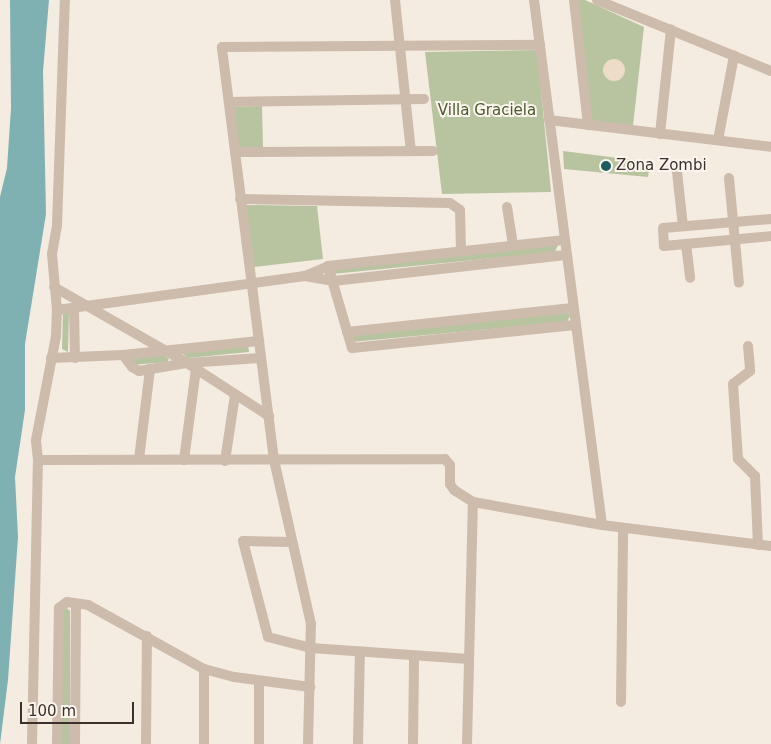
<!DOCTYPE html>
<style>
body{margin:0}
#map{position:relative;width:771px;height:744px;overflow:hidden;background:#f4ebe1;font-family:"DejaVu Sans",sans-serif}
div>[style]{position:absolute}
.green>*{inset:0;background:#b8c4a0}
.plaza>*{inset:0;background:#ecdcc8}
.round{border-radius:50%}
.water>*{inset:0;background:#7fb0b2}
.minor>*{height:10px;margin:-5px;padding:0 5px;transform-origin:5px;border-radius:5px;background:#cdbbac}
.dots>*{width:14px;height:14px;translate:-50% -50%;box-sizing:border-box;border:2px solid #fbf5ee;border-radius:50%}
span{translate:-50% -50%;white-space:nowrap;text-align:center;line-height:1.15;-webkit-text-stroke:4px #fbf5ee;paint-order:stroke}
.park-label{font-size:15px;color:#4a5a2e}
.poi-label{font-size:15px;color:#3b302b}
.left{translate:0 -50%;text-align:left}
.scale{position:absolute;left:20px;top:702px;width:114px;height:22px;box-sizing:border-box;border:2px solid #3b302b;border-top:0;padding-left:6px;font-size:15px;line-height:18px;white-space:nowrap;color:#3b302b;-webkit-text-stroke:4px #fbf5ee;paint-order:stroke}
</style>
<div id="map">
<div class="green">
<div style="clip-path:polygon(578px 0,585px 0,644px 27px,633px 126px,592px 121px)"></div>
<div style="clip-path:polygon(537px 50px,551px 192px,442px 194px,425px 52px)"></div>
<div style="clip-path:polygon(262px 106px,263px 147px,236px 149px,234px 107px)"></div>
<div style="clip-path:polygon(563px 151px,650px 162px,648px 177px,564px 169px)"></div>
<div style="clip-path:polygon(246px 205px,317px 206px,323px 259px,254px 267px)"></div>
<div style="clip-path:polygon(558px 245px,555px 252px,332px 274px,330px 267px)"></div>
<div style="clip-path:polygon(63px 311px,69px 311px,68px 352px,62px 349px)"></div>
<div style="clip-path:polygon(567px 313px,571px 314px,567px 322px,351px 342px,349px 335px)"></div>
<div style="clip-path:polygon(248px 345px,249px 352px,188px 358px,179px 351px)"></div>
<div style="clip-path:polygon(164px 355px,169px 359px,167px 362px,132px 365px,131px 359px)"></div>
<div style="clip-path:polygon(67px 608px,70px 611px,70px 744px,61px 744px,61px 612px)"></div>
</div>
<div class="plaza">
<div class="round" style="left:603px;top:59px;width:22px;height:22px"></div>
</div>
<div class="water">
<div style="clip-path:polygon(10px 0,49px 0,43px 71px,46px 214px,25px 344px,25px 410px,15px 477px,18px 537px,8px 680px,0 744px,0 197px,7px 168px,11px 108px)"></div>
</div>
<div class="minor">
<div style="left:395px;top:0;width:152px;rotate:84deg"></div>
<div style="left:534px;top:0;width:529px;rotate:82.62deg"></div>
<div style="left:574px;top:0;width:126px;rotate:83.6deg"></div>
<div style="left:597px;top:0;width:188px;rotate:22.2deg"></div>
<div style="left:229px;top:102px;width:195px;rotate:-0.9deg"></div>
<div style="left:549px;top:120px;width:224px;rotate:6.9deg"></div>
<div style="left:660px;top:134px;width:105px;rotate:-84deg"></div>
<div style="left:718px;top:140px;width:86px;rotate:-79.2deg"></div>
<div style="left:235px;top:152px;width:198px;rotate:-0.3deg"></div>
<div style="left:677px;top:172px;width:54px;rotate:83.7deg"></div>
<div style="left:729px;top:178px;width:105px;rotate:84.6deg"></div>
<div style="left:240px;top:199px;width:210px;rotate:1.1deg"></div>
<div style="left:450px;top:203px;width:12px;rotate:35deg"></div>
<div style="left:460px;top:210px;width:41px;rotate:88.6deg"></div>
<div style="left:507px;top:207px;width:38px;rotate:81deg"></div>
<div style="left:771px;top:219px;width:108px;rotate:175.2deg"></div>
<div style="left:663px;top:228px;width:18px;rotate:87deg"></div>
<div style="left:664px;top:246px;width:107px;rotate:-5.3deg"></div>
<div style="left:686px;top:244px;width:34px;rotate:83deg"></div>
<div style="left:328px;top:266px;width:85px;rotate:73.7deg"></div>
<div style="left:352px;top:348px;width:224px;rotate:-5.9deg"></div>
<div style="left:305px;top:276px;width:25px;rotate:-23deg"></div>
<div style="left:328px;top:266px;width:236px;rotate:-6.3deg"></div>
<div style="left:54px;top:287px;width:153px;rotate:29.7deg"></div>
<div style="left:187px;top:363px;width:98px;rotate:32.9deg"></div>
<div style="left:74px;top:308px;width:50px;rotate:88.9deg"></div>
<div style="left:57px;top:310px;width:250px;rotate:-7.8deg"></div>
<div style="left:305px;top:276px;width:28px;rotate:10deg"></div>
<div style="left:333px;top:281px;width:234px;rotate:-6.4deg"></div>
<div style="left:347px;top:332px;width:227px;rotate:-6.1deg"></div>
<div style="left:748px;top:346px;width:25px;rotate:85deg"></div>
<div style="left:750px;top:371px;width:21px;rotate:143deg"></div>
<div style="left:733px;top:384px;width:75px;rotate:86.2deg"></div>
<div style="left:738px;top:459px;width:24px;rotate:45deg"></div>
<div style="left:755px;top:476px;width:69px;rotate:87.5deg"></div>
<div style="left:123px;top:355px;width:15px;rotate:53deg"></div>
<div style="left:132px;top:367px;width:8px;rotate:30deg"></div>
<div style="left:139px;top:371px;width:49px;rotate:-9.5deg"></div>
<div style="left:187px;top:363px;width:74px;rotate:-3.9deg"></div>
<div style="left:51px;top:358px;width:72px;rotate:-2.4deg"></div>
<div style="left:123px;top:355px;width:137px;rotate:-5.9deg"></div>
<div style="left:139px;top:459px;width:91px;rotate:-83deg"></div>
<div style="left:38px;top:460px;width:407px;rotate:-0.1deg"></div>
<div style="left:445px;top:459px;width:8px;rotate:50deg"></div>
<div style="left:450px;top:465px;width:19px;rotate:90deg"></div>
<div style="left:450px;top:484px;width:7px;rotate:56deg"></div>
<div style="left:454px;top:490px;width:22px;rotate:32deg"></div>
<div style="left:473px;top:502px;width:131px;rotate:10.1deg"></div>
<div style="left:602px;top:525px;width:170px;rotate:7.1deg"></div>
<div style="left:184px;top:460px;width:92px;rotate:-82.5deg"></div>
<div style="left:225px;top:461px;width:67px;rotate:-81.4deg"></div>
<div style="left:291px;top:542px;width:48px;rotate:-178.8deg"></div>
<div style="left:243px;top:541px;width:99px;rotate:75.4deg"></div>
<div style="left:268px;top:637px;width:44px;rotate:14.3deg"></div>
<div style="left:311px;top:648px;width:158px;rotate:4deg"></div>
<div style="left:259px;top:681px;width:63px;rotate:90deg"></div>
<div style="left:621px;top:702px;width:174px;rotate:-89.3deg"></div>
<div style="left:32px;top:744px;width:284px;rotate:-88.8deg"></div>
<div style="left:38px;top:460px;width:20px;rotate:-96deg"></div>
<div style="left:36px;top:440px;width:106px;rotate:-79.1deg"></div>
<div style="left:56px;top:336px;width:26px;rotate:-88deg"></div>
<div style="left:57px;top:310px;width:56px;rotate:-95.1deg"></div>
<div style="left:52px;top:254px;width:29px;rotate:-80deg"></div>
<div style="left:57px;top:225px;width:225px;rotate:-88deg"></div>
<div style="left:57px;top:744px;width:136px;rotate:-89.2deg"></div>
<div style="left:59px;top:608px;width:10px;rotate:-37deg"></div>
<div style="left:67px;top:602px;width:21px;rotate:8deg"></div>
<div style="left:88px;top:605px;width:132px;rotate:28.9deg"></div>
<div style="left:204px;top:669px;width:31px;rotate:15deg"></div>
<div style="left:234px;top:677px;width:77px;rotate:7.5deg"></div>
<div style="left:75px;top:744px;width:139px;rotate:-89.6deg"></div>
<div style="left:146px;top:744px;width:108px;rotate:-89.5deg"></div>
<div style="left:204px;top:744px;width:75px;rotate:-90deg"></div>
<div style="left:308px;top:744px;width:120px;rotate:-88.6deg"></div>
<div style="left:311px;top:624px;width:168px;rotate:-102.7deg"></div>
<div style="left:274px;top:460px;width:416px;rotate:-97.2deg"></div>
<div style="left:222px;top:47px;width:318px;rotate:-0.4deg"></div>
<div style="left:358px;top:744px;width:92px;rotate:-88.8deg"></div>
<div style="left:413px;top:744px;width:88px;rotate:-89.3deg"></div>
<div style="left:467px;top:744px;width:242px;rotate:-88.6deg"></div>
</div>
<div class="dots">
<div style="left:606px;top:166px;background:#1f5a5e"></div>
</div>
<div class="park-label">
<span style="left:487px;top:111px">Villa Graciela</span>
</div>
<div class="poi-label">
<span class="left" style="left:616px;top:166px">Zona Zombi</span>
</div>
<div class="scale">100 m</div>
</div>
